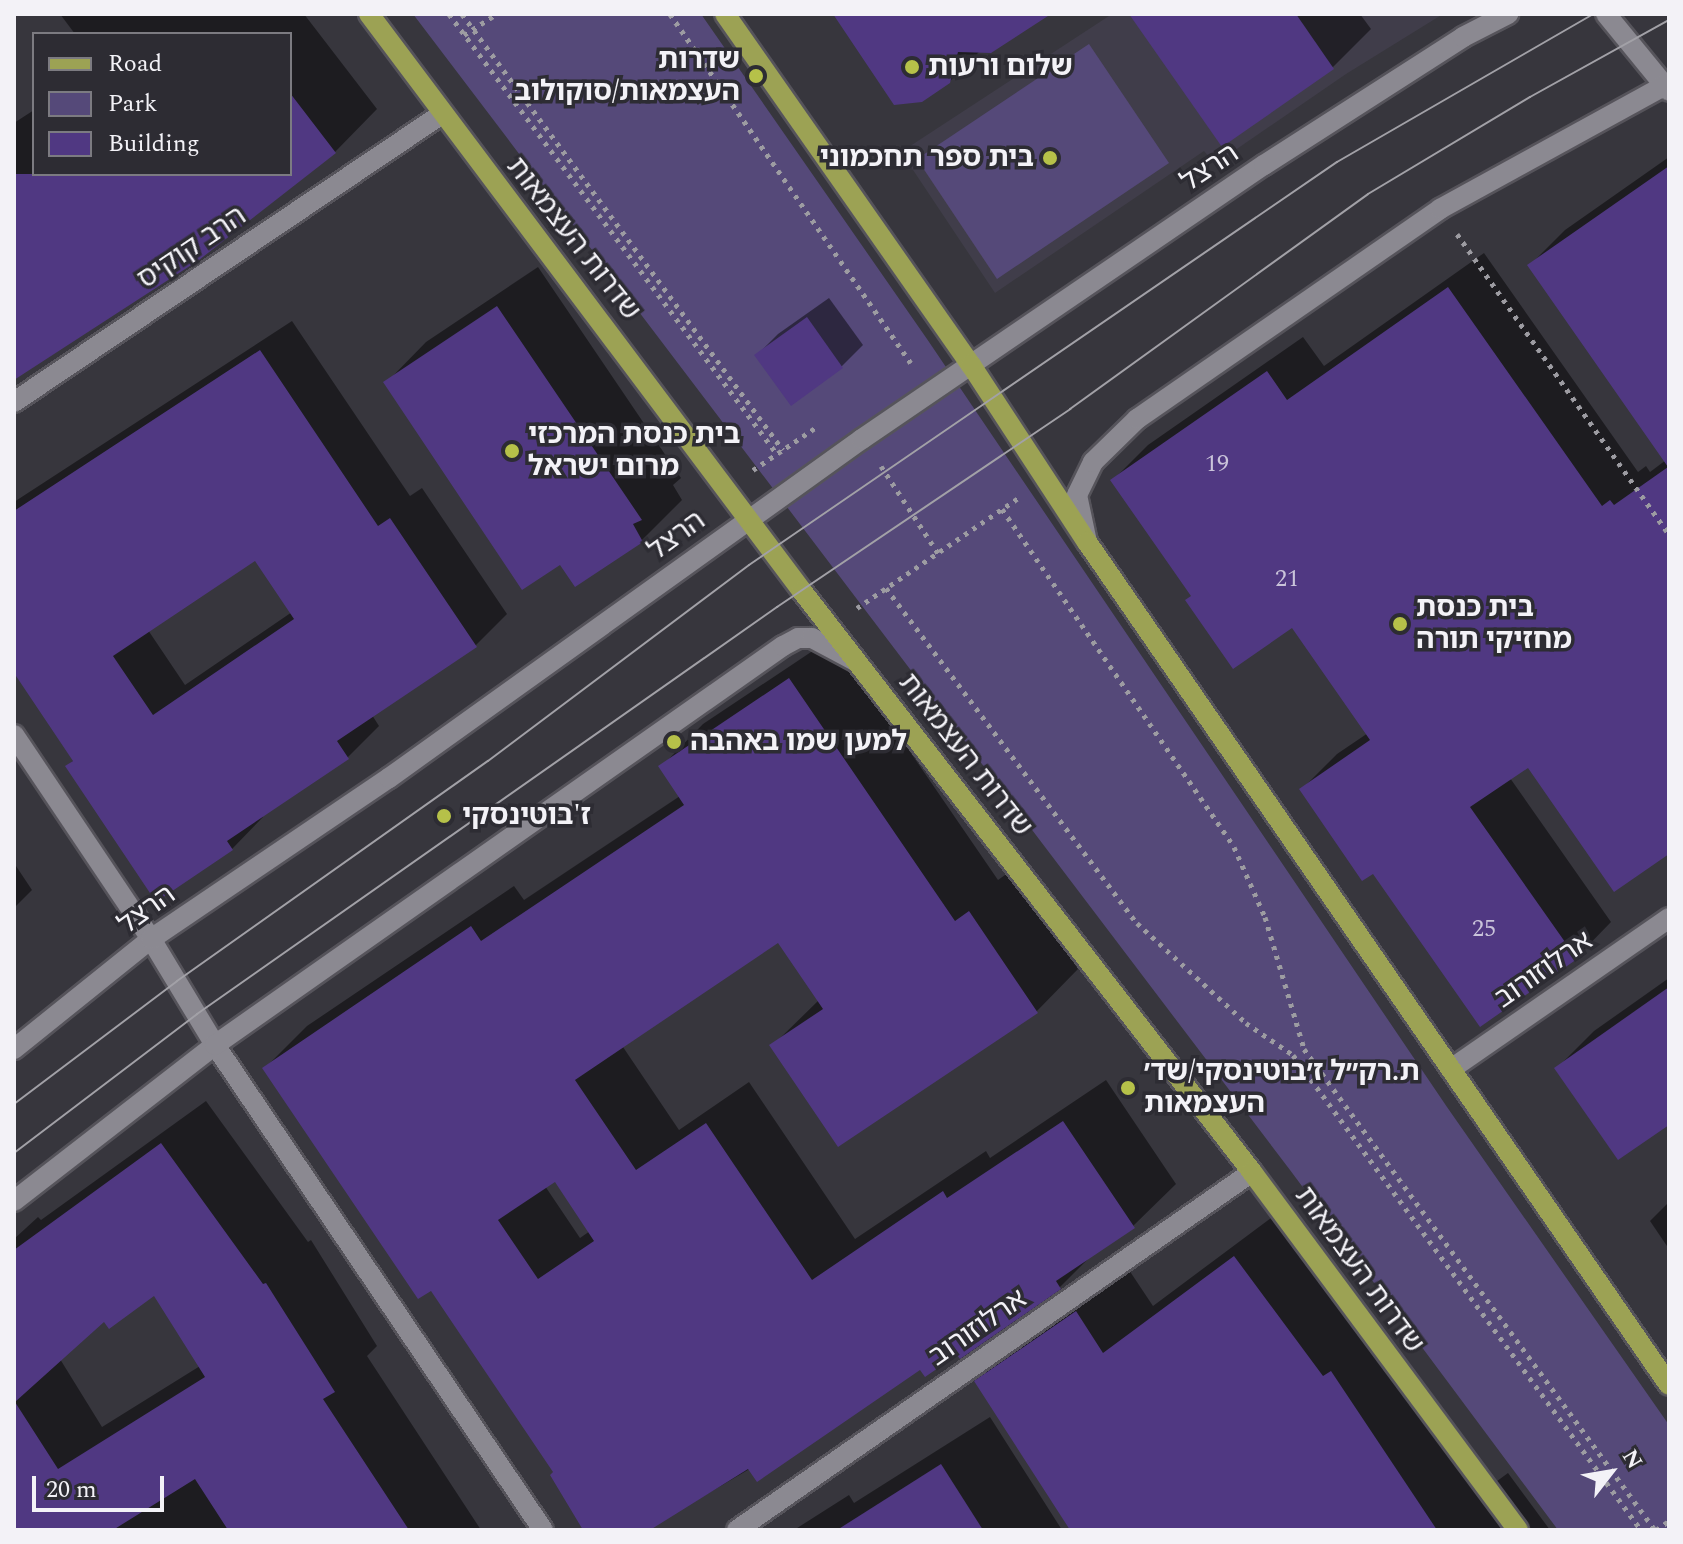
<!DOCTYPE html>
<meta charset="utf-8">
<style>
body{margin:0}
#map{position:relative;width:1683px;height:1544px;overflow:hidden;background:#37363d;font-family:Spectral,"Noto Sans Hebrew",serif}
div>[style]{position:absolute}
.built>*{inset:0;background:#403d4a}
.green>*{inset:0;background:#554979}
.shadow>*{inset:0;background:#0007}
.building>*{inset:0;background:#503882}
.path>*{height:5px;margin-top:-2.5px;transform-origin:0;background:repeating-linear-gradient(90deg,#9d9ca2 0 4px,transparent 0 10px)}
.roads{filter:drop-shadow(2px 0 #56545b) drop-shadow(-2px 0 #56545b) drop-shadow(0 2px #56545b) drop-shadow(0 -2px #56545b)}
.minor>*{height:20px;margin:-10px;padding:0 10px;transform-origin:10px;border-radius:10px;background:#8b8991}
.major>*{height:20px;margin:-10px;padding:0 10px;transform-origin:10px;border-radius:10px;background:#9ca254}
.tram>*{height:2px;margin:-1px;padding:0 1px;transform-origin:1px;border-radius:1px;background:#a2a1a7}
.dots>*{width:22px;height:22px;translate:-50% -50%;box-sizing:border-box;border:4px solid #2d2c33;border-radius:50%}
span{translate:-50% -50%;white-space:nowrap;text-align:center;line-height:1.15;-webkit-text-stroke:7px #2d2c33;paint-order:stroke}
.number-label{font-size:24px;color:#cac4da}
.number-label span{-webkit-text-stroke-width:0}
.poi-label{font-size:28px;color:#f3f2f7;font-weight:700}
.right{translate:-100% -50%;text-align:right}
.left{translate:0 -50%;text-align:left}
.street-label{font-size:28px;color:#f3f2f7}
.frame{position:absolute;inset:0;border:16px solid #f3f2f7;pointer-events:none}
.legend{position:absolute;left:32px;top:32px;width:260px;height:144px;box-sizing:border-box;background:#2d2c33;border:2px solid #7c7b81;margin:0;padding:10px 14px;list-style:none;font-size:24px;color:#f3f2f7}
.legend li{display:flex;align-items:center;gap:16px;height:40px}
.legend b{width:40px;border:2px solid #7c7b81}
.north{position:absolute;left:1571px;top:1432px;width:80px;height:80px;-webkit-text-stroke:6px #2d2c33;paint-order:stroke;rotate:59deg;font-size:22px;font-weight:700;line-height:32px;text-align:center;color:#f3f2f7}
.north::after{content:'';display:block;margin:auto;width:28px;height:36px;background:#f3f2f7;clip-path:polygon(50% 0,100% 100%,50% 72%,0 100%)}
.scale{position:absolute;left:32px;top:1476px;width:132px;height:36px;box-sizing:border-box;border:4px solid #f3f2f7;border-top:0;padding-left:10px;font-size:24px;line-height:28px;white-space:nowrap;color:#f3f2f7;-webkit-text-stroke:6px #2d2c33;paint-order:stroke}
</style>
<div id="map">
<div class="built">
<div style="clip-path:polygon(1112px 14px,1443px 14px,1346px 74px,1215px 164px,1204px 151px,995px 293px,901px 152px)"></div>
</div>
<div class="green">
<div style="clip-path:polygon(413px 14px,701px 14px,927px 339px,1447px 1107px,1669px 1425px,1669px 1530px,1558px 1530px,1290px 1170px)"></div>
<div style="clip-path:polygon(1089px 44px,1169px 163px,997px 279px,917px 159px)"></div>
</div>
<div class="shadow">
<div style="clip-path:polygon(60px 14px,304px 14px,377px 109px,335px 152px,14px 368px,14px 123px,34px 110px,34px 174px,290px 174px,290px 34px,75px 34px)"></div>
<div style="clip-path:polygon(835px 14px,1039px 14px,980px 51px,949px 82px)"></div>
<div style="clip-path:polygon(1132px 14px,1360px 14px,1371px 29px,1333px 67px)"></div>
<div style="clip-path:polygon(1669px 157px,1669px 851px,1529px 765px,1510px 778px,1611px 922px,1576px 958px,1373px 872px,1302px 789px,1337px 754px,1368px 733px,1292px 625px,1193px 595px,1113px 480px,1148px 445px,1303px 337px,1324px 366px,1484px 253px,1638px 472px,1646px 466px,1650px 472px,1666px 460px,1530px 265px,1565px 230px)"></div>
<div style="clip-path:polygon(538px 267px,681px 478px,673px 485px,682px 500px,642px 540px,561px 563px,386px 383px,426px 342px)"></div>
<div style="clip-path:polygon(829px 298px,863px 345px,842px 366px,791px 403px,757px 355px,778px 334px)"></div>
<div style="clip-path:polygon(evenodd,292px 321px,410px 496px,422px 488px,507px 614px,476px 645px,372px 715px,379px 726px,348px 757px,262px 815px,263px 817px,232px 849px,156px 899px,67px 766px,75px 759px,14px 670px,14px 502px,292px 321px,256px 558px,292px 612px,185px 685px,148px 630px,256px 558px)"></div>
<div style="clip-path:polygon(evenodd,832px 638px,998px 880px,1012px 870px,1078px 969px,1036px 1012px,772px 1046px,819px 1000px,779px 940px,623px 1047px,679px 1130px,749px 1082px,855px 1239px,986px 1151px,990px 1158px,1106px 1080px,1176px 1184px,1133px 1226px,1096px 1251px,1060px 1287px,960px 1357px,957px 1353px,921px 1368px,646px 1530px,586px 1530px,555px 1472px,431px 1288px,265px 1068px,307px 1026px,514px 886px,524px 900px,680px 796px,661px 767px,703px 724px,832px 638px,555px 1179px,590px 1231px,580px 1238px,545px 1186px,555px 1179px)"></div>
<div style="clip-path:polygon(14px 863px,32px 890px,14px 908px)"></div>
<div style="clip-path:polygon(1669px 978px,1669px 1122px,1557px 1068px,1594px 1031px)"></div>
<div style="clip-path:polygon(evenodd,206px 1101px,308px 1242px,311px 1240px,377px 1346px,367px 1356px,481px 1530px,14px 1530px,14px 1239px,38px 1217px,41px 1220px,206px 1101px,155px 1293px,200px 1366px,102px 1427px,60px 1359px,105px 1319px,155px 1293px)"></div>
<div style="clip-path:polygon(1669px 1202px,1669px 1249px,1650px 1221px)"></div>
<div style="clip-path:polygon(1283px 1209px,1372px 1329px,1380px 1324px,1489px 1487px,1508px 1473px,1550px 1530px,1067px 1530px,1071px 1528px,976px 1382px,1025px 1333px,1125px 1264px,1153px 1306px)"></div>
<div style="clip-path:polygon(990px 1417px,1062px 1530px,794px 1530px,849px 1495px,854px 1503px)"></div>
</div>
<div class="building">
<div style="clip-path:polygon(833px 14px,1051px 14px,991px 53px,958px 52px,950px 83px,922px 102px,894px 105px)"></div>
<div style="clip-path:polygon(1129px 14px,1296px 14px,1334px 69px,1222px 147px)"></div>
<div style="clip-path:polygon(290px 93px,336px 153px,199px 260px,14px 380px,14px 174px,290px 174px)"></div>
<div style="clip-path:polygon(1669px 166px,1669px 854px,1614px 892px,1528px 768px,1470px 807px,1577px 959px,1480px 1027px,1373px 874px,1362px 881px,1299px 789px,1370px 740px,1292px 628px,1233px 669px,1185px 600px,1191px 596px,1110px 480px,1267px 371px,1287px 400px,1448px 287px,1602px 506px,1610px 500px,1614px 505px,1668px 467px,1527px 265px)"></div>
<div style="clip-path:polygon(497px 306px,642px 520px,633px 524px,643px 542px,575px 587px,560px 565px,522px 590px,383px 382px)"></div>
<div style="clip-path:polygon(807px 317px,843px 368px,791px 406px,754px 355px)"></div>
<div style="clip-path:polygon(evenodd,260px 350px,378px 526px,390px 518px,477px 647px,337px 741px,349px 759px,227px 841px,233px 850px,156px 902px,65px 766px,73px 761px,14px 673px,14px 511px,260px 350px,255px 561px,294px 619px,153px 715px,113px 656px,255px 561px)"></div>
<div style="clip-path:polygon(evenodd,789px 678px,955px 921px,969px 911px,1038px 1013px,838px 1147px,769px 1045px,823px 1009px,778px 943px,575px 1080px,636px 1170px,706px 1123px,812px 1280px,943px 1191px,947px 1198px,1063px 1121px,1135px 1228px,1056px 1281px,1061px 1289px,960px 1359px,957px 1355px,925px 1377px,920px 1370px,757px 1482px,748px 1469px,650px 1530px,583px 1530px,550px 1475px,553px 1472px,431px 1291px,418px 1299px,262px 1068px,471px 926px,481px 941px,684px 805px,658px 766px,789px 678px,555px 1182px,594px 1241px,538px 1279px,498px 1220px,555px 1182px)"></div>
<div style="clip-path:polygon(1669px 987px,1669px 1125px,1618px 1160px,1554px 1068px)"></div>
<div style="clip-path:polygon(evenodd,161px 1143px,263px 1284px,266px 1283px,335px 1392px,323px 1399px,409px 1530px,228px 1530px,195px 1479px,113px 1530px,14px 1530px,14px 1250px,161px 1143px,154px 1296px,205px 1377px,58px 1469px,15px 1402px,104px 1322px,109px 1329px,154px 1296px)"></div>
<div style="clip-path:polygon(1234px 1256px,1323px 1376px,1331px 1371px,1437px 1530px,1070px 1530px,974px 1381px,1076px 1311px,1103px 1353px)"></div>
<div style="clip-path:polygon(941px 1464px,983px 1530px,837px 1530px)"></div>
</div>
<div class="path">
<div style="left:449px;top:14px;width:549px;rotate:53.3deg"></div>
<div style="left:462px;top:14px;width:541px;rotate:53.64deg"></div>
<div style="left:670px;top:14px;width:424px;rotate:55.4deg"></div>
<div style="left:464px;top:35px;width:38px;rotate:-33deg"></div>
<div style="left:1457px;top:234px;width:367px;rotate:54.8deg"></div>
<div style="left:881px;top:466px;width:104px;rotate:56.8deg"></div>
<div style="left:753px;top:470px;width:78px;rotate:-34.1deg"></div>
<div style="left:1002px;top:509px;width:410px;rotate:55.5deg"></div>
<div style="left:1234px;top:847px;width:77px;rotate:66.1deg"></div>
<div style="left:1265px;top:917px;width:138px;rotate:73.5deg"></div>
<div style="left:1304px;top:1049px;width:595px;rotate:53.88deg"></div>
<div style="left:886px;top:588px;width:419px;rotate:53.2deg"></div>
<div style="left:1137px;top:923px;width:148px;rotate:42.5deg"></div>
<div style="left:1246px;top:1023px;width:57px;rotate:34.2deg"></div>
<div style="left:1293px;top:1055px;width:589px;rotate:53.77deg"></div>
<div style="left:857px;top:608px;width:197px;rotate:-34.3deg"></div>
<div style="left:1656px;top:1530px;width:16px;rotate:-35deg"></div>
</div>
<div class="roads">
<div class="minor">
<div style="left:1606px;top:14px;width:99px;rotate:50.7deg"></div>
<div style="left:14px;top:402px;width:516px;rotate:-33.94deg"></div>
<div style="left:1087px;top:542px;width:48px;rotate:-102deg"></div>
<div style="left:1077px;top:495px;width:37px;rotate:-64deg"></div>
<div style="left:1093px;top:462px;width:62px;rotate:-44.3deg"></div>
<div style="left:1137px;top:419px;width:369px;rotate:-34.7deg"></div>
<div style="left:1440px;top:209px;width:261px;rotate:-28.8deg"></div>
<div style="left:14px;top:735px;width:246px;rotate:56.1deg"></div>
<div style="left:151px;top:939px;width:124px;rotate:58.9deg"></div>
<div style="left:215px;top:1045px;width:585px;rotate:55.93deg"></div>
<div style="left:14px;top:1049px;width:176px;rotate:-38.8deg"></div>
<div style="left:151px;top:939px;width:287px;rotate:-34.1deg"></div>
<div style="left:389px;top:778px;width:582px;rotate:-35.63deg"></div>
<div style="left:862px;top:439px;width:486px;rotate:-34.3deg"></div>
<div style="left:1264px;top:165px;width:237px;rotate:-32.7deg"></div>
<div style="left:1463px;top:37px;width:51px;rotate:-27.1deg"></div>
<div style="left:1451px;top:1069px;width:265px;rotate:-34.7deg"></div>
<div style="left:14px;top:1201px;width:254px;rotate:-37.8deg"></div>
<div style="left:215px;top:1045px;width:694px;rotate:-35.09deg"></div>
<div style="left:783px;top:646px;width:17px;rotate:-28deg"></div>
<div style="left:798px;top:638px;width:14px"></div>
<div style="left:812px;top:638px;width:49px;rotate:28.1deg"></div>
<div style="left:737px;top:1530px;width:627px;rotate:-34.8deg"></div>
</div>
<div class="major">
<div style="left:369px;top:14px;width:721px;rotate:53.11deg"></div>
<div style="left:802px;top:591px;width:735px;rotate:52.24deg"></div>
<div style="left:1252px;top:1172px;width:446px;rotate:53.4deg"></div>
<div style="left:725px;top:14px;width:429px;rotate:55deg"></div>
<div style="left:971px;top:365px;width:212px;rotate:56.8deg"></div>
<div style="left:1087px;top:542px;width:1024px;rotate:55.38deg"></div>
</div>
</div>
<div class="tram">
<div style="left:14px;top:1104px;width:204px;rotate:-37deg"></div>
<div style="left:177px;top:981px;width:381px;rotate:-35.3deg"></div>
<div style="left:488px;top:761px;width:326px;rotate:-36.9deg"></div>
<div style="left:749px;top:565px;width:713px;rotate:-34.43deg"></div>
<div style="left:1337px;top:162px;width:296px;rotate:-30deg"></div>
<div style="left:14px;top:1153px;width:230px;rotate:-37.2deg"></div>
<div style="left:197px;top:1014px;width:709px;rotate:-35.06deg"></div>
<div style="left:777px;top:607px;width:354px;rotate:-34deg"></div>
<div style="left:1070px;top:409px;width:367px;rotate:-35.8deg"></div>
<div style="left:1368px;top:194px;width:189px;rotate:-30.9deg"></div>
<div style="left:1530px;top:97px;width:159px;rotate:-29deg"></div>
</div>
<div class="dots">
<div style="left:912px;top:67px;background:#b6c149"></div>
<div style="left:756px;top:76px;background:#b6c149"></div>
<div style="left:1050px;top:158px;background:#b6c149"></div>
<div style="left:512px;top:451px;background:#b6c149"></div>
<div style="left:1400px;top:624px;background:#b6c149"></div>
<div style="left:674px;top:742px;background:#b6c149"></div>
<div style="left:444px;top:816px;background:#b6c149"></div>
<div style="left:1128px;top:1088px;background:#b6c149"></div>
</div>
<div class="number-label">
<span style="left:1217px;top:465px">19</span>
<span style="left:1287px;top:580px">21</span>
<span style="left:1484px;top:930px">25</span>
</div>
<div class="poi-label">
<span class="right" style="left:740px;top:76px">שדרות<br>העצמאות/סוקולוב</span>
<span class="left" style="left:928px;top:67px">שלום ורעות</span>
<span class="right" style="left:1034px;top:158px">בית ספר תחכמוני</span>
<span class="left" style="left:528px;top:451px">בית כנסת המרכזי<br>מרום ישראל</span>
<span class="left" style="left:1416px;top:624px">בית כנסת<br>מחזיקי תורה</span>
<span class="left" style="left:690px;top:742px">למען שמו באהבה</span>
<span class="left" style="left:462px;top:816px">ז'בוטינסקי</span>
<span class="left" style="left:1144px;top:1088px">ת.רק״ל ז׳בוטינסקי/שד׳<br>העצמאות</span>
</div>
<div class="street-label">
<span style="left:1210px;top:168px;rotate:-34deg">הרצל</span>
<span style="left:573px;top:239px;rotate:52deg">שדרות העצמאות</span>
<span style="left:192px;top:248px;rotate:-34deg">הרב קוקיס</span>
<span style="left:677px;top:536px;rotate:-36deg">הרצל</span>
<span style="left:965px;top:755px;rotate:52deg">שדרות העצמאות</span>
<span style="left:147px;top:910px;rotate:-36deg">הרצל</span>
<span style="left:1544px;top:970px;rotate:-35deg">ארלוזורוב</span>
<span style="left:1359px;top:1270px;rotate:54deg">שדרות העצמאות</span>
<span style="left:978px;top:1328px;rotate:-35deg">ארלוזורוב</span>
</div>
<div class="frame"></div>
<ul class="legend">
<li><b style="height:10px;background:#9ca254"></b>Road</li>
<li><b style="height:22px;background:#554979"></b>Park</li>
<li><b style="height:22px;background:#503882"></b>Building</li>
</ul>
<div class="north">N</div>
<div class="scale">20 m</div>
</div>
